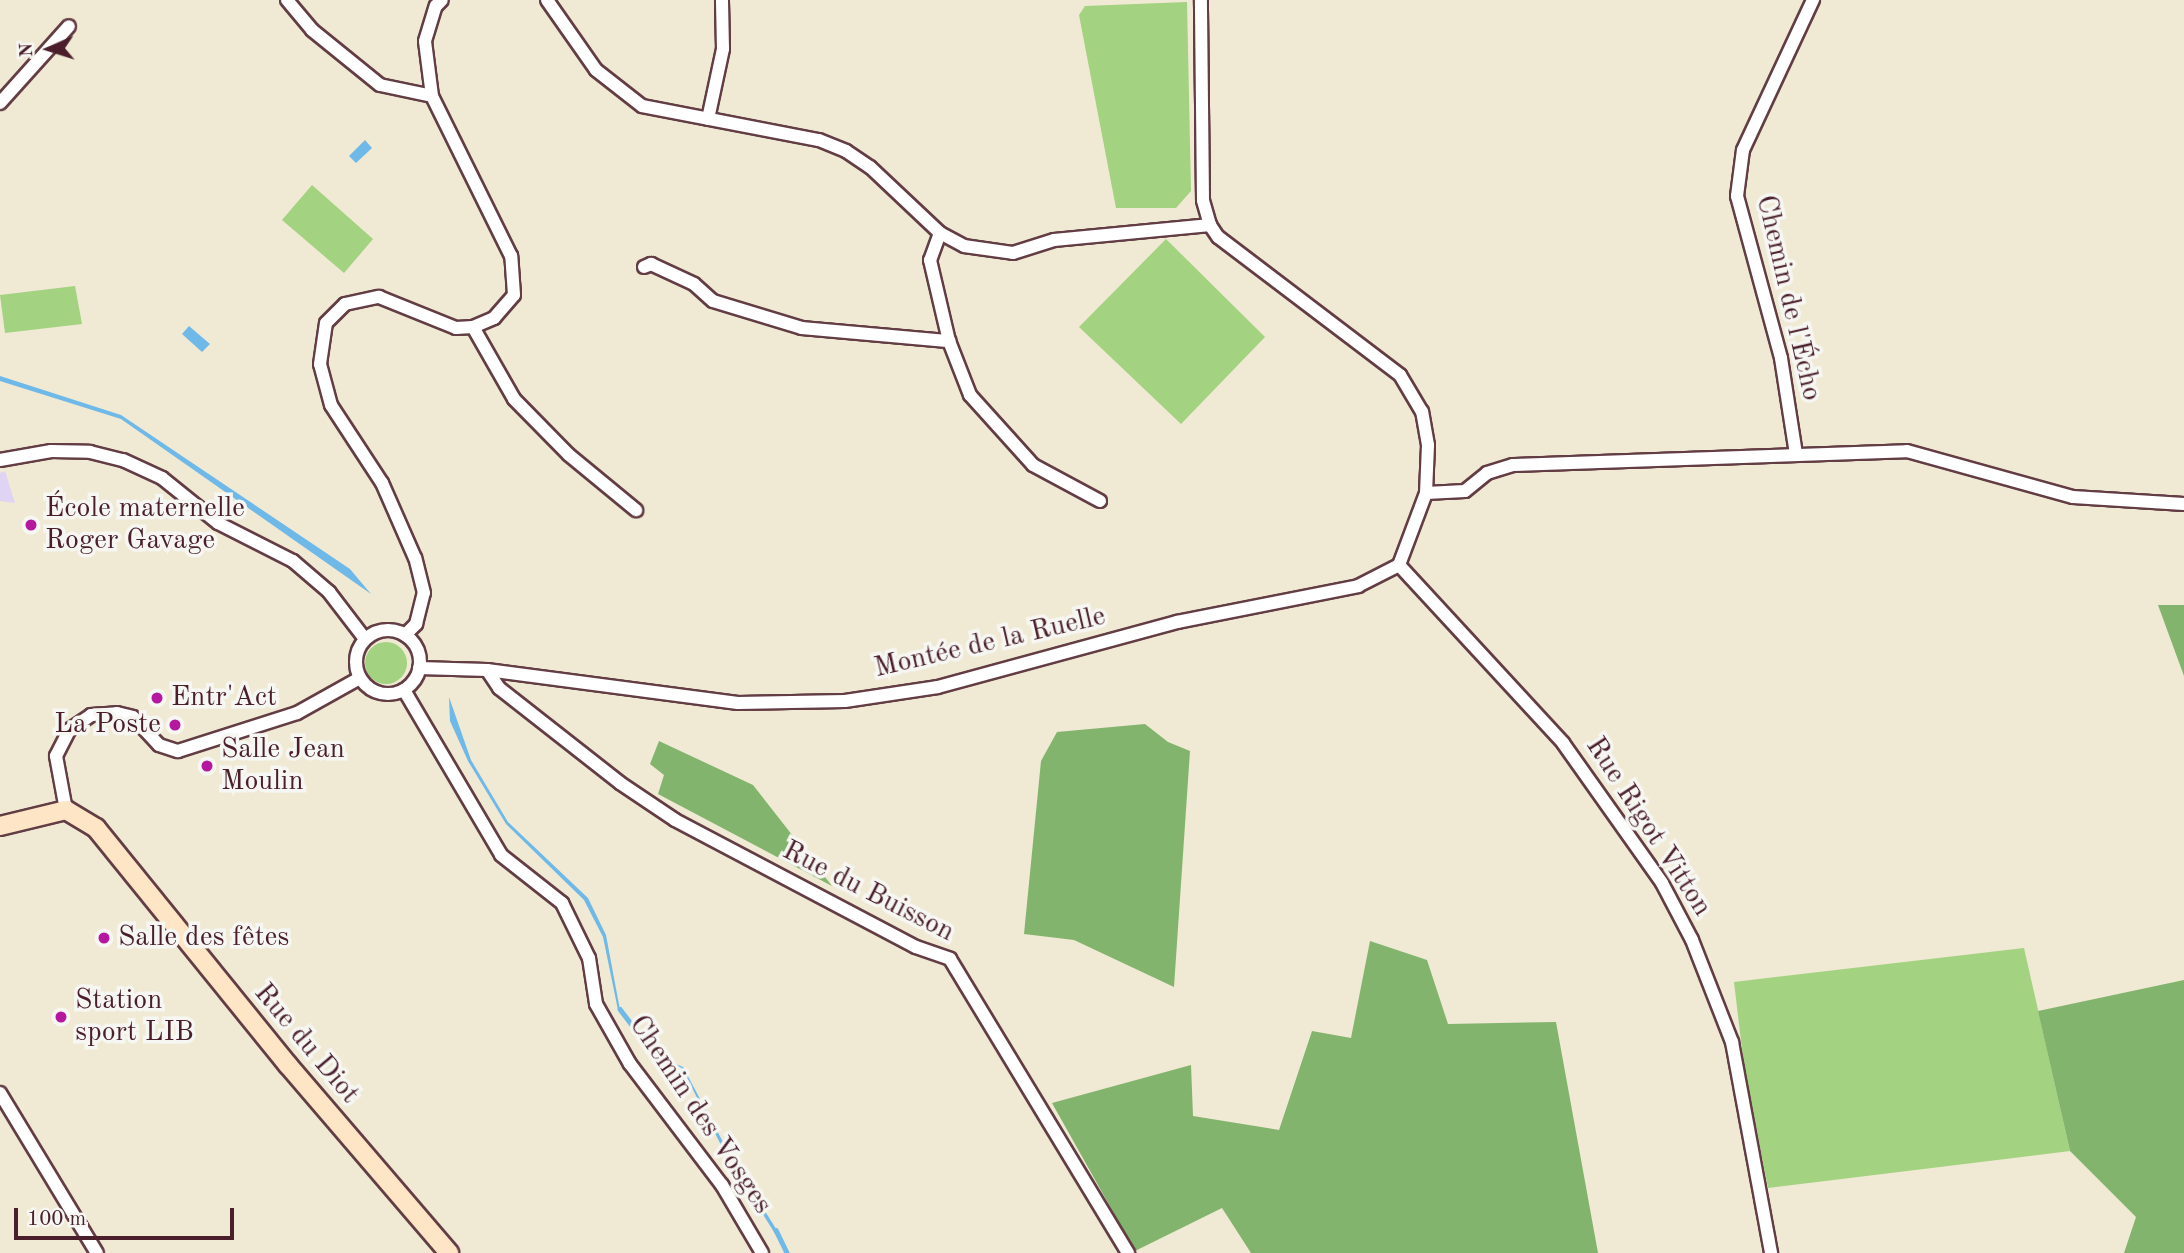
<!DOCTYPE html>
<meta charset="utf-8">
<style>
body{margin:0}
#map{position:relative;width:2184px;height:1253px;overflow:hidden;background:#f0e9d4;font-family:"Old Standard TT",serif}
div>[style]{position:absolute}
.built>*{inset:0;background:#e0d4f4}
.green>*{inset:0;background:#a3d280}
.round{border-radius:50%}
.forest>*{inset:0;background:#82b46e}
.water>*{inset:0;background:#6fb9e8}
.stream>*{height:4.5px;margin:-2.25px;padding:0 2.25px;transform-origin:2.25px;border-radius:2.25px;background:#6fb9e8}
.roads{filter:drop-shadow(2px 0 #633d44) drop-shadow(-2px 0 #633d44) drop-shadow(0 2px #633d44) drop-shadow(0 -2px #633d44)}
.street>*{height:12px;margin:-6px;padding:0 6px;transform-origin:6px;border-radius:6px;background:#fff}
.street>.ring{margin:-6px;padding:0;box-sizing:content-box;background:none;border:12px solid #fff;border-radius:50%}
.secondary>*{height:18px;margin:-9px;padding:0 9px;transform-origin:9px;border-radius:9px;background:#fde5c5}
.dots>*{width:19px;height:19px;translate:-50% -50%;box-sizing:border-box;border:4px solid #f6f6f2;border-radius:50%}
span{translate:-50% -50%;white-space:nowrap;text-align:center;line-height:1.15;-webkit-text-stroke:7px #f6f6f2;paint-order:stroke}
.street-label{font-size:28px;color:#4a1f2b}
.poi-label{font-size:28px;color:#4a1f2b}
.left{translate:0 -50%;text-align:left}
.right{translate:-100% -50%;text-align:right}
.north{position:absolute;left:14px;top:14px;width:70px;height:70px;-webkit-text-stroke:5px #f6f6f2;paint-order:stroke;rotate:267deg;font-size:19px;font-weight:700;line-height:28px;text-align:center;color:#4a1f2b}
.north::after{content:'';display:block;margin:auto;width:24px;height:32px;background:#4a1f2b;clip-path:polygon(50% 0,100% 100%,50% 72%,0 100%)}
.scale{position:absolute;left:14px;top:1208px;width:220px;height:32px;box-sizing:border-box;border:4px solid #4a1f2b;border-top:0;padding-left:9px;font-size:21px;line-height:24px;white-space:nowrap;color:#4a1f2b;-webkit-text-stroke:5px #f6f6f2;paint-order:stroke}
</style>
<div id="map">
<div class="built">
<div style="clip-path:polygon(5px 471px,15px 503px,0 501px,0 473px)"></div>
</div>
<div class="green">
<div style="clip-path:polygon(1187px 2px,1191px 191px,1176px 208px,1116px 208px,1079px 15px,1085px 6px)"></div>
<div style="clip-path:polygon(312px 185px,373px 239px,344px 273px,282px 220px)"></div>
<div style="clip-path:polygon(1166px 239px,1265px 337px,1181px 424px,1079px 327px)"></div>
<div style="clip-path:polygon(75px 286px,82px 324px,5px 333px,0 295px)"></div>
<div class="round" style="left:365px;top:642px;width:42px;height:42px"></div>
<div style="clip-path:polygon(2024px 948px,2070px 1151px,1768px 1188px,1744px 1066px,1734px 982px)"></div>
</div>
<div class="forest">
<div style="clip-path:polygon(2158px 605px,2184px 605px,2184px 676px)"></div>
<div style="clip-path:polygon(1145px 724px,1168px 742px,1190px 751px,1174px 987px,1074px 940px,1024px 934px,1041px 761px,1057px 732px)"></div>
<div style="clip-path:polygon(659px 741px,753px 785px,832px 886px,658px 794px,664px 775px,650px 764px)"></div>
<div style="clip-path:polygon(1370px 941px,1427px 960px,1448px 1024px,1556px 1022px,1598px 1253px,1251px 1253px,1222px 1208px,1135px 1251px,1052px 1103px,1191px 1065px,1193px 1116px,1279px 1130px,1312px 1031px,1351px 1038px)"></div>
<div style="clip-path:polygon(2184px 980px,2184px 1253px,2124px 1253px,2136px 1217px,2070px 1151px,2038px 1011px)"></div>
</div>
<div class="water">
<div style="clip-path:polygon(365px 140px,372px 148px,356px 163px,349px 156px)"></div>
<div style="clip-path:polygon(189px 326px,210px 344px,202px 352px,182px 334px)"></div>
<div style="clip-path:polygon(0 376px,121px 415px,350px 569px,371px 594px,121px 419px,0 381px)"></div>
<div style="clip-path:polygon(449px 697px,471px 760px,508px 822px,588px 898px,606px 935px,620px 1010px,654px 1054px,683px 1067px,730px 1155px,778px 1232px,787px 1253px,726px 1155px,682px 1068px,654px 1057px,618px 1010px,603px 937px,584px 900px,506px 824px,468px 761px,450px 721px)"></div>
</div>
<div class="stream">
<div style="left:620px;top:1009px;width:51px;rotate:52.9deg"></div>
<div style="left:776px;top:1230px;width:25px;rotate:64deg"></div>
</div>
<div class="roads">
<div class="street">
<div style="left:287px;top:0;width:39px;rotate:50deg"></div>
<div style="left:312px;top:30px;width:87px;rotate:39deg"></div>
<div style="left:380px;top:85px;width:53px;rotate:11.9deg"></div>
<div style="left:547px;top:0;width:85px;rotate:55deg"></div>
<div style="left:596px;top:70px;width:58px;rotate:38deg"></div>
<div style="left:642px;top:106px;width:180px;rotate:10.9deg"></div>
<div style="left:819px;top:140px;width:29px;rotate:22deg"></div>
<div style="left:846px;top:151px;width:29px;rotate:34deg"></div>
<div style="left:870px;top:167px;width:96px;rotate:43.3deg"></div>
<div style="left:940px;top:233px;width:27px;rotate:28deg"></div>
<div style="left:964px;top:246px;width:49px;rotate:8.1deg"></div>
<div style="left:1013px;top:253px;width:43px;rotate:-17.6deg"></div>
<div style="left:1054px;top:240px;width:157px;rotate:-5.5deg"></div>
<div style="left:0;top:103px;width:103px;rotate:-48.1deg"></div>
<div style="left:708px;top:119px;width:72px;rotate:-77.9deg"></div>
<div style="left:723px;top:49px;width:49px;rotate:-91.2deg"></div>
<div style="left:940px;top:233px;width:29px;rotate:110deg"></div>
<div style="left:930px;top:260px;width:83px;rotate:76.8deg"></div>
<div style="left:949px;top:341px;width:58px;rotate:68.7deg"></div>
<div style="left:970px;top:395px;width:94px;rotate:48deg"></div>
<div style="left:1033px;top:465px;width:76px;rotate:28.2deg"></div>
<div style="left:644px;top:267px;width:8px;rotate:-23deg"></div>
<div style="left:651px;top:264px;width:47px;rotate:24.9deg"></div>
<div style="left:694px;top:284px;width:25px;rotate:42deg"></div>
<div style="left:713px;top:301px;width:93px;rotate:16.9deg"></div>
<div style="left:802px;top:328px;width:148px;rotate:5.1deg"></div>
<div style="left:473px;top:327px;width:83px;rotate:60.3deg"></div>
<div style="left:514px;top:399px;width:78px;rotate:45.5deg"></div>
<div style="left:569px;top:455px;width:87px;rotate:39.4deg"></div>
<div style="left:1796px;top:454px;width:97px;rotate:-98.9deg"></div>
<div style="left:1781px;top:358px;width:168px;rotate:-105.2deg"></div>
<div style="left:1737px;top:196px;width:46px;rotate:-82.6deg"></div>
<div style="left:1743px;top:150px;width:166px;rotate:-65deg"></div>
<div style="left:0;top:460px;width:52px;rotate:-10deg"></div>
<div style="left:51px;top:451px;width:39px;rotate:1deg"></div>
<div style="left:90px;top:452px;width:34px;rotate:14deg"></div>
<div style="left:123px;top:460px;width:43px;rotate:24.8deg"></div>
<div style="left:162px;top:478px;width:72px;rotate:38.8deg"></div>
<div style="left:218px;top:523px;width:84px;rotate:26.9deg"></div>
<div style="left:293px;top:561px;width:48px;rotate:40.7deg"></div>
<div style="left:329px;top:592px;width:59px;rotate:52.5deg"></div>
<div style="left:1426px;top:493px;width:39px;rotate:-3deg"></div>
<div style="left:1465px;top:491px;width:28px;rotate:-39deg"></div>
<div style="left:1487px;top:473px;width:27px;rotate:-17deg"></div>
<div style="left:1513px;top:465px;width:394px;rotate:-2deg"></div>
<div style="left:1907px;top:451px;width:172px;rotate:15.5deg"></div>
<div style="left:2073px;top:497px;width:111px;rotate:3.6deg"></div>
<div style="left:1399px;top:565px;width:242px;rotate:47.3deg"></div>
<div style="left:1563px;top:743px;width:171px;rotate:54.7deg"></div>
<div style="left:1662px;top:883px;width:64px;rotate:62.2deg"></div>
<div style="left:1692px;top:940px;width:110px;rotate:68.6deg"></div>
<div style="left:1732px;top:1042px;width:215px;rotate:79.5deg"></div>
<div class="ring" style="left:356px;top:630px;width:52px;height:52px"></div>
<div style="left:405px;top:635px;width:16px;rotate:-45deg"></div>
<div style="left:416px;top:624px;width:32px;rotate:-76deg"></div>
<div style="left:424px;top:593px;width:36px;rotate:-104deg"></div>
<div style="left:415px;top:558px;width:82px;rotate:-113.7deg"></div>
<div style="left:382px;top:483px;width:93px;rotate:-123.2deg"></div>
<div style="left:331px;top:405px;width:42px;rotate:-105deg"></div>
<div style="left:320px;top:364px;width:41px;rotate:-81.7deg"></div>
<div style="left:326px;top:323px;width:27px;rotate:-45deg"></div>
<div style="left:345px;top:304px;width:35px;rotate:-12deg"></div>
<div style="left:379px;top:297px;width:83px;rotate:21.9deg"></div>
<div style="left:456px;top:328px;width:17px;rotate:-3deg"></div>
<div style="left:473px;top:327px;width:23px;rotate:-23deg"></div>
<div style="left:494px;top:318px;width:30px;rotate:-49deg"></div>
<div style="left:514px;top:295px;width:39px;rotate:-94deg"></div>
<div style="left:511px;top:256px;width:178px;rotate:-116.3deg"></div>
<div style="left:432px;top:96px;width:55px;rotate:-97.3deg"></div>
<div style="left:425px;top:41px;width:37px;rotate:-73deg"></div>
<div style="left:436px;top:6px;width:8px;rotate:-45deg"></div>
<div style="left:419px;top:668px;width:68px;rotate:1.7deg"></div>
<div style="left:487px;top:670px;width:253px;rotate:7.5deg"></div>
<div style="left:738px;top:703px;width:107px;rotate:-1.1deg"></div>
<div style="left:845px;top:701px;width:94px;rotate:-8.6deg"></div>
<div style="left:938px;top:687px;width:248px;rotate:-15.2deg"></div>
<div style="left:1177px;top:622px;width:185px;rotate:-11.2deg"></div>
<div style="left:1358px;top:586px;width:46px;rotate:-27.1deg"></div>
<div style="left:1399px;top:565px;width:77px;rotate:-69.4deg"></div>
<div style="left:1426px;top:493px;width:48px;rotate:-87.6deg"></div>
<div style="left:1428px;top:445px;width:34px;rotate:-100deg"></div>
<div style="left:1422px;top:412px;width:43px;rotate:-120.7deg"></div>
<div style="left:1400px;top:375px;width:228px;rotate:-142.8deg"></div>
<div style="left:1218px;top:237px;width:14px;rotate:-124deg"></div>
<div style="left:1210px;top:225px;width:26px;rotate:-106deg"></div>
<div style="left:1203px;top:200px;width:200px;rotate:-90.6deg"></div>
<div style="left:487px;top:670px;width:22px;rotate:56deg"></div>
<div style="left:499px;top:688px;width:154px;rotate:38.1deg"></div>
<div style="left:620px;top:783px;width:66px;rotate:33.9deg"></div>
<div style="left:675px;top:820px;width:272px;rotate:27.8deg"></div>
<div style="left:916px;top:947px;width:36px;rotate:19deg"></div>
<div style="left:950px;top:959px;width:344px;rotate:58.8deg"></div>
<div style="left:404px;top:690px;width:191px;rotate:59.5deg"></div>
<div style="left:501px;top:855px;width:78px;rotate:38.2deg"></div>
<div style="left:562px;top:903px;width:61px;rotate:63.9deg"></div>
<div style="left:589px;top:958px;width:47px;rotate:81.3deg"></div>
<div style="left:596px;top:1004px;width:69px;rotate:60.5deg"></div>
<div style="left:630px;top:1064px;width:152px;rotate:52.8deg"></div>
<div style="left:722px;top:1185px;width:79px;rotate:59.5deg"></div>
<div style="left:66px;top:810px;width:55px;rotate:-100.5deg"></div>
<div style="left:56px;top:756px;width:29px;rotate:-63deg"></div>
<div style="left:69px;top:730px;width:27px;rotate:-34deg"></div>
<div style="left:91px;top:715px;width:26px;rotate:-4deg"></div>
<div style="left:117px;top:713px;width:16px;rotate:14deg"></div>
<div style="left:133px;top:717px;width:38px;rotate:47deg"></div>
<div style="left:159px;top:745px;width:20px;rotate:18deg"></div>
<div style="left:178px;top:751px;width:125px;rotate:-17.7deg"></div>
<div style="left:297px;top:713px;width:72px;rotate:-29.1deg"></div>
<div style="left:0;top:1093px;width:187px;rotate:58.8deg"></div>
</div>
<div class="secondary">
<div style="left:0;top:826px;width:68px;rotate:-13.6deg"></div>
<div style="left:66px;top:810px;width:35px;rotate:31deg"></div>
<div style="left:96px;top:828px;width:305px;rotate:51deg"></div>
<div style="left:288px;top:1065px;width:248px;rotate:49.4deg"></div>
</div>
</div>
<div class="dots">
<div style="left:31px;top:525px;background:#b5179e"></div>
<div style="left:157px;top:698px;background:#b5179e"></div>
<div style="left:175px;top:725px;background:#b5179e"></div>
<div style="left:207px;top:766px;background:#b5179e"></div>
<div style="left:104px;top:938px;background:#b5179e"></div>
<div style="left:61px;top:1017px;background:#b5179e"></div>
</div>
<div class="street-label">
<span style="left:1788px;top:298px;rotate:77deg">Chemin de l'Écho</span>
<span style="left:990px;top:643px;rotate:-13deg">Montée de la Ruelle</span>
<span style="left:1648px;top:827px;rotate:57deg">Rue Rigot Vitton</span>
<span style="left:868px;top:892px;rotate:27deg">Rue du Buisson</span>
<span style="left:306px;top:1044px;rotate:50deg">Rue du Diot</span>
<span style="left:700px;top:1115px;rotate:56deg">Chemin des Vosges</span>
</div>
<div class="poi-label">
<span class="left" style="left:45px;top:525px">École maternelle<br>Roger Gavage</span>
<span class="left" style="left:171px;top:698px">Entr'Act</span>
<span class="right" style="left:161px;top:725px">La Poste</span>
<span class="left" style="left:221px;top:766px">Salle Jean<br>Moulin</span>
<span class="left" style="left:118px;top:938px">Salle des fêtes</span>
<span class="left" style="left:75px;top:1017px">Station<br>sport LIB</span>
</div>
<div class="north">N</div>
<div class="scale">100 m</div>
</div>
